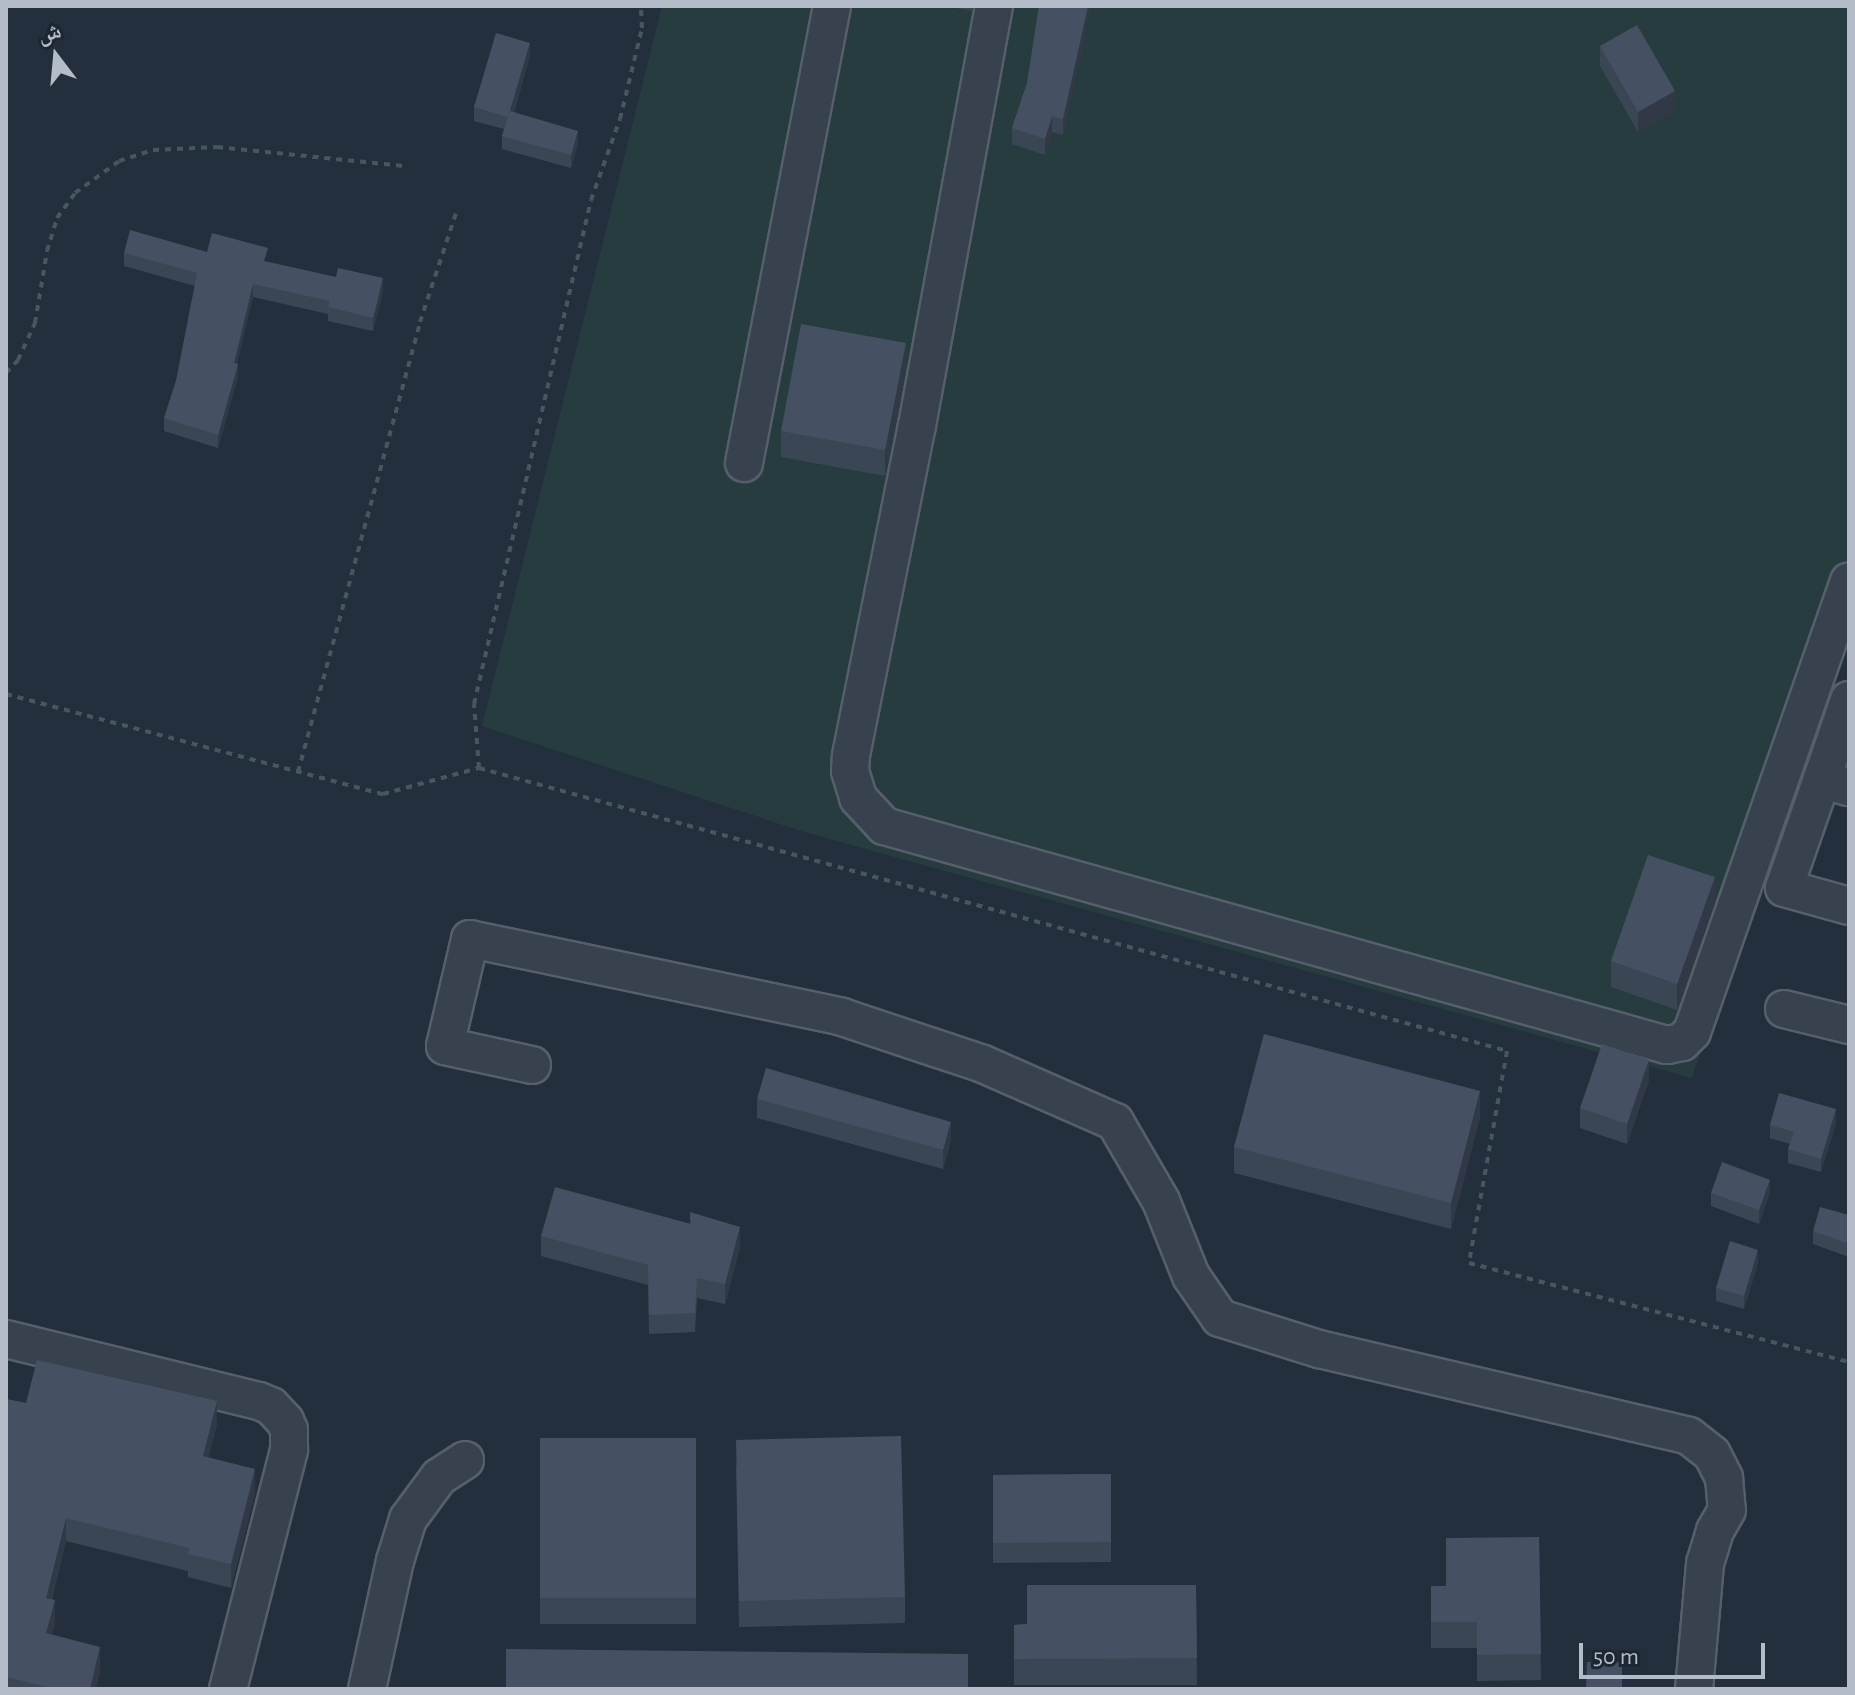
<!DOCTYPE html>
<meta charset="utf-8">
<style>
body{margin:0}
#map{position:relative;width:1855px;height:1695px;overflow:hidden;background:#242f3e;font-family:"Alegreya Sans","Noto Naskh Arabic",sans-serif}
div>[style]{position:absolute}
.green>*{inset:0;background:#263c3f}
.path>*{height:4px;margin-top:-2px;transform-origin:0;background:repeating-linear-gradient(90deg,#44595c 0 6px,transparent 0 12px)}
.roads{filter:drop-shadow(2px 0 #565f6c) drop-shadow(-2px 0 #565f6c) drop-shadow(0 2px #565f6c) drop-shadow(0 -2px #565f6c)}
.minor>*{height:36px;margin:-18px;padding:0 18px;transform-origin:18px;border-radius:18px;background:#38414e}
.wall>*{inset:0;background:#3b4654}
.shaded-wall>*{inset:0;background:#303945}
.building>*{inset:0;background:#455162}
span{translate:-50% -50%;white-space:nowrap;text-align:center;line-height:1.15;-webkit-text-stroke:8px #1d2633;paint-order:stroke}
.frame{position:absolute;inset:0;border:8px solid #b4bcc9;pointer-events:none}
.north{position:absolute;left:16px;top:16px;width:80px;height:80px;-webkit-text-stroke:6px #1d2633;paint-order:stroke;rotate:344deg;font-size:22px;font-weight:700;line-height:32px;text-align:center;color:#b4bcc9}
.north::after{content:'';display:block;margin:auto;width:28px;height:36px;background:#b4bcc9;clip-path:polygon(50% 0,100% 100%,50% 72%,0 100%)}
.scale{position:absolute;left:1579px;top:1643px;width:186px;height:36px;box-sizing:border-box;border:4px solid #b4bcc9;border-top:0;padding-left:10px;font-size:24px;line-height:28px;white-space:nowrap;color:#b4bcc9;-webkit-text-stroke:6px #1d2633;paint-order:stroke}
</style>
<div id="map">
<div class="green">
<div style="clip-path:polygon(662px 6px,1849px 6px,1849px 599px,1692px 1078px,801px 831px,482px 726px)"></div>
</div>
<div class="path">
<div style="left:6px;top:373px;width:18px;rotate:-47deg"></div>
<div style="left:18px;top:360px;width:41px;rotate:-65.3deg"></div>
<div style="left:35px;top:323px;width:73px;rotate:-80.5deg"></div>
<div style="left:47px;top:251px;width:34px;rotate:-73deg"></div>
<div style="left:57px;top:218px;width:31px;rotate:-54deg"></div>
<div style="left:75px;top:193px;width:54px;rotate:-36deg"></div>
<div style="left:119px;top:161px;width:36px;rotate:-18deg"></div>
<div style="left:153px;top:150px;width:64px;rotate:-2.7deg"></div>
<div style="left:217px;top:147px;width:188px;rotate:5.8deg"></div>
<div style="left:6px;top:694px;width:390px;rotate:14.9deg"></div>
<div style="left:383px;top:794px;width:99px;rotate:-15.2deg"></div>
<div style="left:479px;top:768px;width:1066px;rotate:15.39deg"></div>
<div style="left:1507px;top:1051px;width:215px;rotate:100.2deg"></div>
<div style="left:1469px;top:1263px;width:393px;rotate:14.6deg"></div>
<div style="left:479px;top:768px;width:64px;rotate:-94.5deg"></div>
<div style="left:474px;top:704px;width:517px;rotate:-76.93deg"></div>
<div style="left:591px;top:200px;width:86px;rotate:-70.3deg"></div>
<div style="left:620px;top:119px;width:94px;rotate:-76.4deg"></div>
<div style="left:642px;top:28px;width:22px;rotate:-93deg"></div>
<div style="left:298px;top:772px;width:466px;rotate:-74.8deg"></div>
<div style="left:420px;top:322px;width:118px;rotate:-71.7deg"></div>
</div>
<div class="roads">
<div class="minor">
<div style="left:994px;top:6px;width:426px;rotate:100.4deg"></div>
<div style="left:917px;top:425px;width:338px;rotate:101.3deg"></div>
<div style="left:851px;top:756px;width:15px;rotate:94deg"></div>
<div style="left:850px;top:771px;width:28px;rotate:73deg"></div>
<div style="left:858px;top:798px;width:38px;rotate:47deg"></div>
<div style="left:884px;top:826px;width:813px;rotate:15.63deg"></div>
<div style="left:1667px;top:1045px;width:15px;rotate:-11deg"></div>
<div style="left:1682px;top:1042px;width:14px;rotate:-45deg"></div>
<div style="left:1692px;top:1032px;width:477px;rotate:-70.8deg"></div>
<div style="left:744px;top:463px;width:465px;rotate:-79.1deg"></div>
<div style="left:1849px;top:700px;width:83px;rotate:108.9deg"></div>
<div style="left:1822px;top:779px;width:28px;rotate:17deg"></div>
<div style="left:1822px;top:779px;width:115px;rotate:109.2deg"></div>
<div style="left:1784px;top:888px;width:67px;rotate:15.5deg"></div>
<div style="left:1784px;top:1009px;width:67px;rotate:13.8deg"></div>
<div style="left:532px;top:1065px;width:89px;rotate:-167.7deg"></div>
<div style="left:445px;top:1046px;width:110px;rotate:-76.8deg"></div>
<div style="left:470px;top:939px;width:380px;rotate:11.8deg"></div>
<div style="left:842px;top:1017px;width:149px;rotate:18.4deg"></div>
<div style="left:983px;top:1064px;width:144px;rotate:23.7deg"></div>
<div style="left:1115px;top:1122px;width:91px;rotate:59.8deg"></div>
<div style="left:1161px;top:1201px;width:81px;rotate:68.2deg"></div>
<div style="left:1191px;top:1276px;width:51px;rotate:55.4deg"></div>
<div style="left:1220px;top:1318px;width:104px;rotate:17.4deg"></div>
<div style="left:1319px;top:1349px;width:380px;rotate:13.2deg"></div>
<div style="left:1689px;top:1436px;width:29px;rotate:38deg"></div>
<div style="left:1712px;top:1454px;width:27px;rotate:63deg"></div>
<div style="left:1724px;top:1478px;width:32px;rotate:85deg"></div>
<div style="left:1727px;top:1510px;width:24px;rotate:120deg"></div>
<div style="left:1715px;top:1531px;width:34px;rotate:107deg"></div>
<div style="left:1705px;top:1564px;width:125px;rotate:95deg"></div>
<div style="left:6px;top:1339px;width:260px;rotate:13.8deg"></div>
<div style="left:259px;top:1401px;width:13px;rotate:23deg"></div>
<div style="left:271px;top:1406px;width:21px;rotate:47deg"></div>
<div style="left:285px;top:1421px;width:10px;rotate:66deg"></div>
<div style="left:289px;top:1430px;width:20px;rotate:90deg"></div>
<div style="left:289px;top:1450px;width:247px;rotate:104.3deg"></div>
<div style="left:367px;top:1689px;width:131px;rotate:-77.7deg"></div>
<div style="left:395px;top:1561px;width:44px;rotate:-72.8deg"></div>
<div style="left:408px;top:1519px;width:52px;rotate:-53.6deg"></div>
<div style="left:439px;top:1477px;width:31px;rotate:-33deg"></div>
</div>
</div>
<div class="wall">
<div style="clip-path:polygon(945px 6px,973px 6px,972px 11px)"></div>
<div style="clip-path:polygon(1039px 6px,1091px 6px,1063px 135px,1052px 132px,1045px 155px,1012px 144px,1012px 128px,1027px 83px)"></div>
<div style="clip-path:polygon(1600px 46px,1675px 111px,1638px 132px,1600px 66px)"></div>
<div style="clip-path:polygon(530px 56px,514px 112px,578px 144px,571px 168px,502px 149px,502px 136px,504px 129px,474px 121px,474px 107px)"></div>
<div style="clip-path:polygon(207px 252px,268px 262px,383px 291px,373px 331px,328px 321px,328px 314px,253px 297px,237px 363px,238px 377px,218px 448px,164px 431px,164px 418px,176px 381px,195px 286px,124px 266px,124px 253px)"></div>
<div style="clip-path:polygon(906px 369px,885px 476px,781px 457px,781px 431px)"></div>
<div style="clip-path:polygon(1715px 903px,1677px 1010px,1611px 987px,1611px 961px)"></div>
<div style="clip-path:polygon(1649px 1080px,1627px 1144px,1580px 1128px,1580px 1108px)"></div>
<div style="clip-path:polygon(757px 1099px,951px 1140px,943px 1169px,757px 1118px)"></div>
<div style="clip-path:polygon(1480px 1117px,1451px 1229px,1234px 1173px,1234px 1147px)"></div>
<div style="clip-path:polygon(1836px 1123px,1821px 1172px,1788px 1163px,1788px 1149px,1790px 1144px,1770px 1138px,1770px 1125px)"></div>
<div style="clip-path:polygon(1711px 1193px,1770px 1193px,1759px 1224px,1711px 1206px)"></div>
<div style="clip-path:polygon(690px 1212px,740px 1247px,725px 1304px,697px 1298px,695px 1332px,649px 1334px,648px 1285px,541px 1256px,541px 1236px,690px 1224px)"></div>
<div style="clip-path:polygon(1849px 1215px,1849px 1257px,1813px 1244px,1813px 1231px)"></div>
<div style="clip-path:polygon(1758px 1263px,1744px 1309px,1716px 1301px,1716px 1288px)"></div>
<div style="clip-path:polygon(6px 1399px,26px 1403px,217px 1424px,208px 1457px,255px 1493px,231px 1588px,188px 1577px,188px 1571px,66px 1541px,52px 1599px,55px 1623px,52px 1634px,100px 1670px,96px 1689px,6px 1689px)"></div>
<div style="clip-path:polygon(540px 1438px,696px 1438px,696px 1624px,540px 1624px)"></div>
<div style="clip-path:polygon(736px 1466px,905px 1597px,905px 1623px,739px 1627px)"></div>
<div style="clip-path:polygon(1111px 1474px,1111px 1562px,993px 1563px,993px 1475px)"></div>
<div style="clip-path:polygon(1539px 1537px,1541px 1680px,1477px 1681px,1477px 1648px,1431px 1648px,1431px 1586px,1446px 1586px)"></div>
<div style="clip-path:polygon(1196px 1585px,1197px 1685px,1014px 1685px,1014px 1625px,1027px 1624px)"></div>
</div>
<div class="shaded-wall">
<div style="clip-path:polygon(1088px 6px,1091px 6px,1063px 135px,1063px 119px)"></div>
<div style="clip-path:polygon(530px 43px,530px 56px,508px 130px,508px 117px)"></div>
<div style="clip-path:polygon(1675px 91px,1675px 111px,1638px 132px,1638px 112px)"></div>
<div style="clip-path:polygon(1052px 116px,1052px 132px,1045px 155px,1045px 139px)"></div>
<div style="clip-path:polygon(578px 131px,578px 144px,571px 168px,571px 155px)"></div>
<div style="clip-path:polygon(383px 278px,383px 291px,373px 331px,373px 318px)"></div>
<div style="clip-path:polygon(253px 284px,253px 297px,234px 376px,234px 363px)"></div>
<div style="clip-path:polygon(906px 343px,906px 369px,885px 476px,885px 450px)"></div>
<div style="clip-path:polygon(238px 364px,238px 377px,218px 448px,218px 435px)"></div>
<div style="clip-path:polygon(1715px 877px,1715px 903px,1677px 1010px,1677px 984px)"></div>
<div style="clip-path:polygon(1649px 1060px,1649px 1080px,1627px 1144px,1627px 1124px)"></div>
<div style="clip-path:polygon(1480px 1091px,1480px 1117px,1451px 1229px,1451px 1203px)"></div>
<div style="clip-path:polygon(1836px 1109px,1836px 1123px,1821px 1172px,1821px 1159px)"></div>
<div style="clip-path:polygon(951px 1122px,951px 1140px,943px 1169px,943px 1150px)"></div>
<div style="clip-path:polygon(1770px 1180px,1770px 1193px,1759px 1224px,1759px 1210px)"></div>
<div style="clip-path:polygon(740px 1227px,740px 1247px,725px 1304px,725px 1284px)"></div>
<div style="clip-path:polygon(1758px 1250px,1758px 1263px,1744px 1309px,1744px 1296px)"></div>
<div style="clip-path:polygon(217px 1401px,217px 1424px,203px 1479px,203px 1456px)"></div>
<div style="clip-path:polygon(255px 1469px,255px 1493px,231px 1588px,231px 1564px)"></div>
<div style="clip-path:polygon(66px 1518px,66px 1541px,46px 1621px,46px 1598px)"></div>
<div style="clip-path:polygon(55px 1600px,55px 1623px,46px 1656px,46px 1633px)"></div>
<div style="clip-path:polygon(100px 1647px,100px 1670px,96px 1689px,90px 1689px)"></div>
</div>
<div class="building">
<div style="clip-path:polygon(1039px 6px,1088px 6px,1063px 119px,1052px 116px,1045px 139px,1012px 128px,1027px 83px)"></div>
<div style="clip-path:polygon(1637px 25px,1675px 91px,1638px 112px,1600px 46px)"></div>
<div style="clip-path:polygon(496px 33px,530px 43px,508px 117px,474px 107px)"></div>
<div style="clip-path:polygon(510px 111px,578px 131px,571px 155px,502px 136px)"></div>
<div style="clip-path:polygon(130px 230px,207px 252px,212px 233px,268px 248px,264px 261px,336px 277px,338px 268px,383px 278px,373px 318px,328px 307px,330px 301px,253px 284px,234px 363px,238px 364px,218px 435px,164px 418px,176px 381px,197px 273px,124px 253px)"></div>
<div style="clip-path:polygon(801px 324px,906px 343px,885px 450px,781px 431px)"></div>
<div style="clip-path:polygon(1648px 855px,1715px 877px,1677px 984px,1611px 961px)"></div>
<div style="clip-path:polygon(1264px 1034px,1480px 1091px,1451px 1203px,1234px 1147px)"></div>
<div style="clip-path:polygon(1602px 1044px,1649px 1060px,1627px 1124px,1580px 1108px)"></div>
<div style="clip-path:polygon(766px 1068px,951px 1122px,943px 1150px,757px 1099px)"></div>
<div style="clip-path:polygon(1779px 1093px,1836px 1109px,1821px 1159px,1788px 1149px,1794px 1132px,1770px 1125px)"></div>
<div style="clip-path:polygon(1722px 1162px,1770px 1180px,1759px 1210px,1711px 1193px)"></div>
<div style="clip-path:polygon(555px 1187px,691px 1224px,690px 1212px,740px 1227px,725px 1284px,697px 1278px,695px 1313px,649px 1315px,648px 1265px,541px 1236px)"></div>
<div style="clip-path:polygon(1820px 1207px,1849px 1215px,1849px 1244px,1813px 1231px)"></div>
<div style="clip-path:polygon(1730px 1241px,1758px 1250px,1744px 1296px,1716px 1288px)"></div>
<div style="clip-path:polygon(37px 1360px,217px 1401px,203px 1456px,255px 1469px,231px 1564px,188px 1554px,189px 1548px,66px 1518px,46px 1598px,55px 1600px,46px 1633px,100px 1647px,90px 1689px,55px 1689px,6px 1677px,6px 1399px,26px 1403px)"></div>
<div style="clip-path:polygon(901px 1436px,905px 1597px,739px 1601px,736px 1440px)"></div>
<div style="clip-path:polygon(540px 1438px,696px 1438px,696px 1598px,540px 1598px)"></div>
<div style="clip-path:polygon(1111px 1474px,1111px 1542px,993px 1543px,993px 1475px)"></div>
<div style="clip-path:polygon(1539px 1537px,1541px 1654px,1477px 1655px,1477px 1622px,1431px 1622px,1431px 1586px,1446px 1586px,1446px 1538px)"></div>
<div style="clip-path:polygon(1027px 1585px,1196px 1585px,1197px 1658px,1014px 1659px,1014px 1625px,1027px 1624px)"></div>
<div style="clip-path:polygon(506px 1649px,968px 1654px,968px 1689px,506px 1689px)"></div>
<div style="clip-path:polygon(1587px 1662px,1622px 1662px,1622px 1689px,1586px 1689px)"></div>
</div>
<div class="frame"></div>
<div class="north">ش</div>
<div class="scale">50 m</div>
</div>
